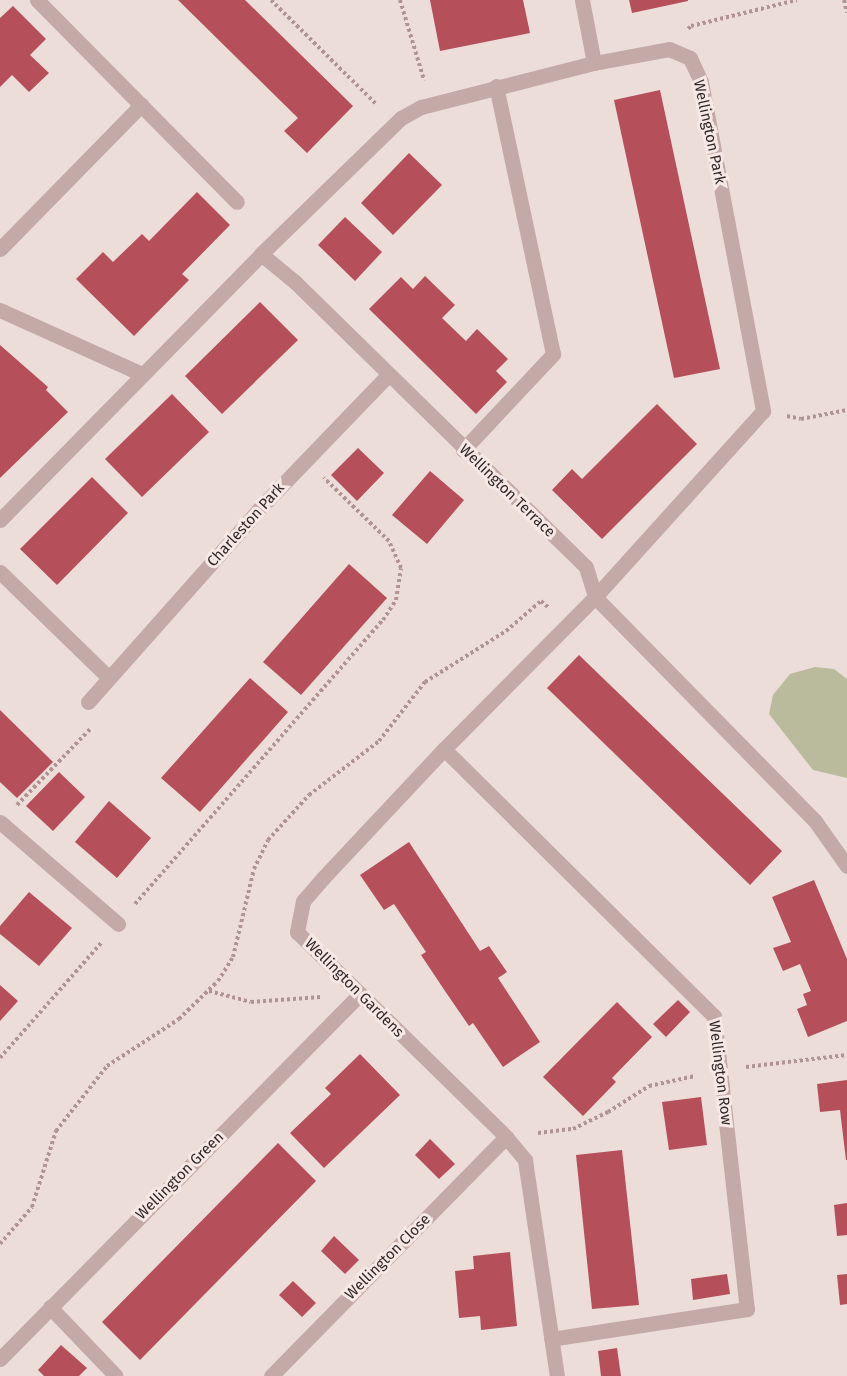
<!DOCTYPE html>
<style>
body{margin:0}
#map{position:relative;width:847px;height:1376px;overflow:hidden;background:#edddd9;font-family:"Fira Sans",sans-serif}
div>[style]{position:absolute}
.green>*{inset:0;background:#baba9c}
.building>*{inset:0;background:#b54f5a}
.path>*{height:4px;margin-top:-2px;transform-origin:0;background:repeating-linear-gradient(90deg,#af9492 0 3px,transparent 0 6px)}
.minor>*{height:15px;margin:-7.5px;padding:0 7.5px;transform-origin:7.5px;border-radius:7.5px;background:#c3aaa7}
span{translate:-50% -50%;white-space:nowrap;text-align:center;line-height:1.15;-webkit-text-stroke:6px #f6e8e5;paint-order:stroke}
.street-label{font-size:15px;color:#312727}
</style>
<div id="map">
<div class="green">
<div style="clip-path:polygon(815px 667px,834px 669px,847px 679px,847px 778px,813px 770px,769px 714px,773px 695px,790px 674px)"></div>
</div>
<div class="building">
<div style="clip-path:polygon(178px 0,245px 0,353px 106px,307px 153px,284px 131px,298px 118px)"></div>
<div style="clip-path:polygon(430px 0,523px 0,530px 33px,440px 51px)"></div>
<div style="clip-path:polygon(629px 0,688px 0,688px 1px,632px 13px)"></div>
<div style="clip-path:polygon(13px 6px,46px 39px,30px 55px,49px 73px,29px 92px,12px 75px,0 87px,0 18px)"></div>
<div style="clip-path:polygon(660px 90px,720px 369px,674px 378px,614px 100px)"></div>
<div style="clip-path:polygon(409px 153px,442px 185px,393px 235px,361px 203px)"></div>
<div style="clip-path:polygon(197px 192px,230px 225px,182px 274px,189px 280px,134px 336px,76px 279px,103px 252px,113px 262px,142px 234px,149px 241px)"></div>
<div style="clip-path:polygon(345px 217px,382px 252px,355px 281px,318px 245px)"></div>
<div style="clip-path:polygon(425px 276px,455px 305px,442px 318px,466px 341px,477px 329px,508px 359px,496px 371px,507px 382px,476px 414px,369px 309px,401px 277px,413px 289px)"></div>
<div style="clip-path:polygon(260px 302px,298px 340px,222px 414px,185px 376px)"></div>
<div style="clip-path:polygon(0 345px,48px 387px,46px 390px,68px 412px,0 478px)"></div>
<div style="clip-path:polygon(172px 394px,209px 432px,142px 497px,105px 459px)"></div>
<div style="clip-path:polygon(657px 404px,697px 444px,602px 539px,552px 490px,572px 469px,582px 479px)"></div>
<div style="clip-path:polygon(358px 448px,384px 473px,357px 501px,331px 475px)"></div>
<div style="clip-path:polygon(430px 471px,464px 500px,427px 544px,392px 515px)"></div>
<div style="clip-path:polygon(92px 477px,128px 513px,57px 585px,20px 549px)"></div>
<div style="clip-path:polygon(349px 564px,387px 598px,301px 695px,263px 662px)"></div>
<div style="clip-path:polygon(579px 655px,782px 851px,750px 885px,547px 688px)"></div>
<div style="clip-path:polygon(250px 678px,288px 712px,200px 812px,161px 778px)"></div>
<div style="clip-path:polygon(0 710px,53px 762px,17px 798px,0 782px)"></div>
<div style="clip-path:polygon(59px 772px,85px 797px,53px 831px,26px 806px)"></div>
<div style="clip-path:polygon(109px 801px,151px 838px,117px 878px,75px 842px)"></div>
<div style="clip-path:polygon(409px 842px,480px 951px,489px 946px,507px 972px,498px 978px,540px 1042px,503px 1067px,473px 1023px,469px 1026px,445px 991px,421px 955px,426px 952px,394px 904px,384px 910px,360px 875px)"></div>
<div style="clip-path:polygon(814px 880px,847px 959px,847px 1021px,808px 1037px,797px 1009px,807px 1005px,803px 994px,811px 991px,800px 964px,783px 971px,773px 948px,791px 942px,772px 897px)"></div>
<div style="clip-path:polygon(29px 892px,72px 928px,39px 966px,0 934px,0 926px)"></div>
<div style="clip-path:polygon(0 985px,18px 1001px,0 1021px)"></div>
<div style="clip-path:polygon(678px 1000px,690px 1012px,666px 1037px,653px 1024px)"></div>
<div style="clip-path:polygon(617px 1002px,652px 1037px,612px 1078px,616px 1082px,583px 1116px,543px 1077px)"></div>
<div style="clip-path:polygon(360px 1054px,400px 1095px,324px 1168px,290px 1133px,331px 1094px,325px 1088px)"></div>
<div style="clip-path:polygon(847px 1080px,847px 1160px,846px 1160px,840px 1110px,820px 1112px,817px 1084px)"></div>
<div style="clip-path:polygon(701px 1097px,707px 1145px,669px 1150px,662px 1102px)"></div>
<div style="clip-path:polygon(430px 1139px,455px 1164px,439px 1179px,415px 1155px)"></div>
<div style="clip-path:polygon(278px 1143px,316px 1181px,140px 1360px,102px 1322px)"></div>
<div style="clip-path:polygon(622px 1150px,639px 1305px,592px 1309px,576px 1155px)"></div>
<div style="clip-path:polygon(847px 1203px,847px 1235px,837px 1236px,834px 1205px)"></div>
<div style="clip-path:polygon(334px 1236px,359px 1260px,345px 1274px,321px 1251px)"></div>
<div style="clip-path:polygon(510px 1252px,517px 1326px,481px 1330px,480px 1316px,459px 1318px,455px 1271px,474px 1269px,473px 1256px)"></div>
<div style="clip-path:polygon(727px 1274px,730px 1294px,693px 1300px,691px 1279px)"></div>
<div style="clip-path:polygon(847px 1274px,847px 1304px,840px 1305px,837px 1275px)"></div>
<div style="clip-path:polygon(293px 1281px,316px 1303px,302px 1317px,279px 1295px)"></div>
<div style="clip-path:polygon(61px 1345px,87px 1368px,79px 1376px,44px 1376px,38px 1370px)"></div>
<div style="clip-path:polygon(617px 1348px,621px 1376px,601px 1376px,598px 1351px)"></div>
</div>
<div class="path">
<div style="left:271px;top:0;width:149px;rotate:44.7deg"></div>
<div style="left:400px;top:0;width:84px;rotate:73.3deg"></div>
<div style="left:844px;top:0;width:13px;rotate:77deg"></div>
<div style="left:688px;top:29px;width:4px;rotate:-45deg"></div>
<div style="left:691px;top:26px;width:109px;rotate:-13.8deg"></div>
<div style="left:787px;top:416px;width:14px;rotate:12deg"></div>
<div style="left:801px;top:419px;width:47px;rotate:-11.1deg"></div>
<div style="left:17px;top:805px;width:107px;rotate:-46.1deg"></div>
<div style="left:135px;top:904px;width:377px;rotate:-48.9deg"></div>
<div style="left:383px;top:620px;width:24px;rotate:-57deg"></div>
<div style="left:396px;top:600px;width:32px;rotate:-81deg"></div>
<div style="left:401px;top:568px;width:30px;rotate:-114deg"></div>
<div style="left:389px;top:541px;width:91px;rotate:-135.9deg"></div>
<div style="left:209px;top:991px;width:43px;rotate:14.7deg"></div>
<div style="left:251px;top:1002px;width:70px;rotate:-4.1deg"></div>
<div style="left:0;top:1058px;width:153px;rotate:-48.7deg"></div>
<div style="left:746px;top:1067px;width:102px;rotate:-6.8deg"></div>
<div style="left:538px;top:1133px;width:35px;rotate:-7deg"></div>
<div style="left:573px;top:1129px;width:39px;rotate:-26deg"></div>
<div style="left:608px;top:1112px;width:49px;rotate:-32.4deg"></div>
<div style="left:649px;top:1086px;width:47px;rotate:-12.3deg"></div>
<div style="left:0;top:1244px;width:49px;rotate:-49.1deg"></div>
<div style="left:32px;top:1207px;width:80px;rotate:-72.5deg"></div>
<div style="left:56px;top:1131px;width:83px;rotate:-51.9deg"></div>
<div style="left:107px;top:1066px;width:86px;rotate:-33.1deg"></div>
<div style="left:179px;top:1019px;width:54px;rotate:-44.3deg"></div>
<div style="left:218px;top:981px;width:28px;rotate:-58deg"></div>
<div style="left:233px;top:957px;width:90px;rotate:-76.6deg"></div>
<div style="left:254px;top:869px;width:32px;rotate:-64deg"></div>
<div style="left:268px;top:840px;width:61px;rotate:-47.7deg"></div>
<div style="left:309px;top:795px;width:88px;rotate:-37.6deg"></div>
<div style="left:379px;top:741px;width:75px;rotate:-52.1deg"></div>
<div style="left:425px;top:682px;width:96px;rotate:-32.2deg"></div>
<div style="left:506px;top:631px;width:46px;rotate:-40.6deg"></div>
<div style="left:541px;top:601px;width:11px;rotate:41deg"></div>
</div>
<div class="minor">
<div style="left:37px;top:0;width:284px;rotate:45.3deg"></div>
<div style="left:582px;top:0;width:64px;rotate:79.2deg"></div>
<div style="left:0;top:249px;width:202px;rotate:-45.6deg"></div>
<div style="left:261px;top:254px;width:44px;rotate:39.5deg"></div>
<div style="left:295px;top:282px;width:407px;rotate:44.4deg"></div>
<div style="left:586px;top:567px;width:31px;rotate:73deg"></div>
<div style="left:595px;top:597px;width:314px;rotate:45.5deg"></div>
<div style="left:815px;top:821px;width:55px;rotate:54.6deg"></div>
<div style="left:0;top:310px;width:156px;rotate:24.3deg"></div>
<div style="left:463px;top:450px;width:132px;rotate:-46.8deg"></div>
<div style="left:553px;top:354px;width:274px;rotate:-102deg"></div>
<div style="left:0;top:520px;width:373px;rotate:-45.5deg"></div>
<div style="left:261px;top:254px;width:195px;rotate:-44.2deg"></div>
<div style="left:401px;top:118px;width:23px;rotate:-29deg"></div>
<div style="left:421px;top:107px;width:179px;rotate:-14.3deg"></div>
<div style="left:594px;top:63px;width:76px;rotate:-10.6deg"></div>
<div style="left:669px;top:49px;width:23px;rotate:23deg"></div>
<div style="left:690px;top:58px;width:26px;rotate:65deg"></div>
<div style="left:701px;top:82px;width:335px;rotate:79.3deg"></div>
<div style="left:763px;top:411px;width:251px;rotate:132.1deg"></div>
<div style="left:595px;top:597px;width:214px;rotate:134.8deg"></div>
<div style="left:444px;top:749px;width:177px;rotate:133.2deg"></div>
<div style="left:323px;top:878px;width:30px;rotate:131deg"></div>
<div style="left:303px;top:901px;width:32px;rotate:101deg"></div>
<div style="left:297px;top:932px;width:293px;rotate:44.4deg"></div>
<div style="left:506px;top:1137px;width:30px;rotate:50deg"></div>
<div style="left:525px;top:1160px;width:218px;rotate:81.6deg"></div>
<div style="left:0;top:572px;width:152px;rotate:44.2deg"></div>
<div style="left:88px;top:702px;width:259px;rotate:-48.4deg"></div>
<div style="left:260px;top:508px;width:185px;rotate:-46.1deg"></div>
<div style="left:444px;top:749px;width:380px;rotate:44.7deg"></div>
<div style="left:714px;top:1016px;width:295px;rotate:83.6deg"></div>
<div style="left:747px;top:1309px;width:198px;rotate:171.3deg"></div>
<div style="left:0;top:822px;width:156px;rotate:40.8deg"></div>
<div style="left:50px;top:1307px;width:95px;rotate:46.3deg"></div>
<div style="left:0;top:1359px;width:513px;rotate:-45.4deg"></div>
<div style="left:271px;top:1376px;width:335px;rotate:-45.5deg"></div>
</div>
<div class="street-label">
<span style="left:709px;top:132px;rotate:78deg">Wellington Park</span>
<span style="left:507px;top:491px;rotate:44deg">Wellington Terrace</span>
<span style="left:246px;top:525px;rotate:-48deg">Charleston Park</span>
<span style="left:354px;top:988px;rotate:45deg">Wellington Gardens</span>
<span style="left:720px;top:1073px;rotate:83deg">Wellington Row</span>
<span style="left:180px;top:1176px;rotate:-45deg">Wellington Green</span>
<span style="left:388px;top:1257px;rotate:-45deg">Wellington Close</span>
</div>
</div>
